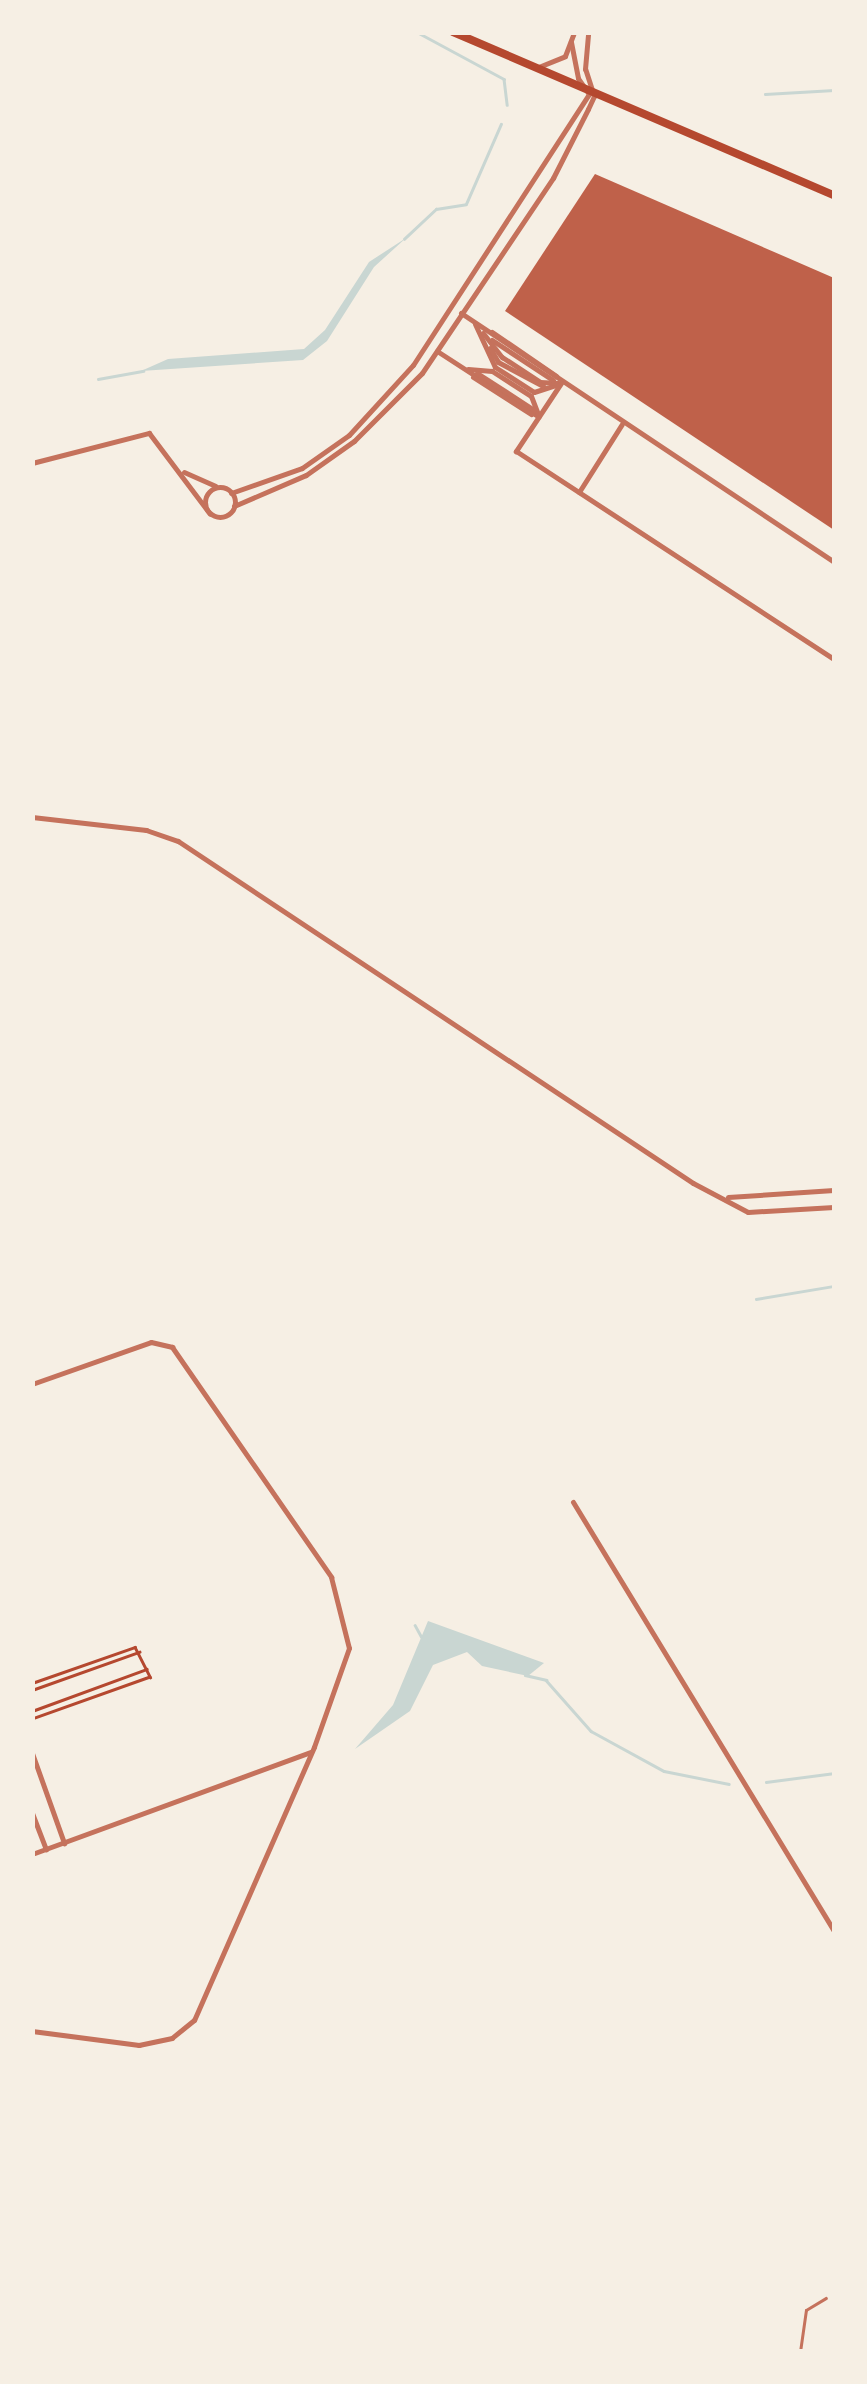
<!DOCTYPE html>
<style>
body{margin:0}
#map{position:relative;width:867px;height:2384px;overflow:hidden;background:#f6efe4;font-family:"Alegreya Sans",sans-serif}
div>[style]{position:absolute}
.water>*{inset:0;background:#c9d6d2}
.stream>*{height:2.5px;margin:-1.25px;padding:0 1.25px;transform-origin:1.25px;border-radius:1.25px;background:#c9d6d2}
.building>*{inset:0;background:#bf614a}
.path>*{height:2.5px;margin:-1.25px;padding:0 1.25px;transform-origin:1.25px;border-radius:1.25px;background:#b5482f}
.service>*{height:2.5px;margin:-1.25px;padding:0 1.25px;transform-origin:1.25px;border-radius:1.25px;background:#c5725c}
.minor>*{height:5px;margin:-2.5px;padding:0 2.5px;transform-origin:2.5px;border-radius:2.5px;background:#c5725c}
.minor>.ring{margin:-2.5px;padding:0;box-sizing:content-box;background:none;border:5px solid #c5725c;border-radius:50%}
.secondary>*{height:8px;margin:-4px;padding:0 4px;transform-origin:4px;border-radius:4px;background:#b5482f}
span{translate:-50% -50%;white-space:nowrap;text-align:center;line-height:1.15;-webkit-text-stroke:10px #f6efe4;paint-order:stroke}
.frame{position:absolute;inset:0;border:35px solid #f6efe4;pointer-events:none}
</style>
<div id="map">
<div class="water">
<div style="clip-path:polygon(406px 238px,374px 267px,327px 341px,303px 360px,141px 371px,168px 359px,304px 349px,325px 330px,369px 262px)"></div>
<div style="clip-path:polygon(428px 1621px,544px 1663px,528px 1676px,482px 1666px,467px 1652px,433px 1665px,410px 1711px,355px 1749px,393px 1705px)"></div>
</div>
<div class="stream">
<div style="left:417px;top:32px;width:99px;rotate:28.4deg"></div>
<div style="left:504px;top:79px;width:26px;rotate:83deg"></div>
<div style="left:765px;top:94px;width:69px;rotate:-3.3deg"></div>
<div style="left:404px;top:239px;width:44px;rotate:-43.2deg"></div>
<div style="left:436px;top:209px;width:30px;rotate:-9deg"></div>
<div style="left:466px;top:204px;width:87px;rotate:-66.4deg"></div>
<div style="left:98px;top:379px;width:46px;rotate:-10.1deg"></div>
<div style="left:756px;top:1299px;width:79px;rotate:-9.5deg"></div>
<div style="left:415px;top:1625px;width:13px;rotate:61deg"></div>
<div style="left:525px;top:1675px;width:22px;rotate:13deg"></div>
<div style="left:546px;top:1680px;width:68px;rotate:48.6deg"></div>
<div style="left:591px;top:1731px;width:83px;rotate:28.7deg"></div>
<div style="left:664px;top:1771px;width:66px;rotate:11.3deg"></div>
<div style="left:766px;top:1782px;width:69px;rotate:-7.5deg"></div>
</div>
<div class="building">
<div style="clip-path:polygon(595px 174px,834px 278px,834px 530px,505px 311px)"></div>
</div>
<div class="path">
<div style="left:32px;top:1683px;width:109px;rotate:-19.3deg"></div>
<div style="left:135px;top:1647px;width:34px;rotate:63deg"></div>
<div style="left:150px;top:1677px;width:125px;rotate:160.4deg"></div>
<div style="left:32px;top:1690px;width:114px;rotate:-19.6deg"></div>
<div style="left:32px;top:1711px;width:122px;rotate:-20.1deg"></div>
</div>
<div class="service">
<div style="left:800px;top:2352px;width:42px;rotate:-81.9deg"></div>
<div style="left:806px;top:2310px;width:23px;rotate:-31deg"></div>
</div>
<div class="minor">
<div style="left:536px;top:68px;width:31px;rotate:-22deg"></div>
<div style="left:565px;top:56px;width:26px;rotate:-69deg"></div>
<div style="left:461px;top:313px;width:448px;rotate:33.7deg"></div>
<div style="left:475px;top:324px;width:47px;rotate:65.1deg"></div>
<div style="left:495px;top:367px;width:46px;rotate:32.7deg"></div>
<div style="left:534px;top:392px;width:25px;rotate:-18deg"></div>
<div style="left:492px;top:332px;width:78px;rotate:34.5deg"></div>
<div style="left:483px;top:333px;width:31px;rotate:52deg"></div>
<div style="left:502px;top:357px;width:45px;rotate:33.3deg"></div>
<div style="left:540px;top:382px;width:18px;rotate:3deg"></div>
<div style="left:492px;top:340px;width:73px;rotate:33.3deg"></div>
<div style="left:490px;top:348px;width:16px;rotate:60deg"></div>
<div style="left:498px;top:362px;width:51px;rotate:28.1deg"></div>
<div style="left:437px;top:351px;width:121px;rotate:32.9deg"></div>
<div style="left:468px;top:369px;width:24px;rotate:5deg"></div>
<div style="left:492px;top:371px;width:46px;rotate:32.7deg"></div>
<div style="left:531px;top:396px;width:19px;rotate:69deg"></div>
<div style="left:477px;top:373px;width:68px;rotate:33deg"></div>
<div style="left:473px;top:377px;width:69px;rotate:32.5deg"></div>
<div style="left:561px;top:383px;width:82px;rotate:123.5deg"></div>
<div style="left:516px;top:451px;width:380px;rotate:33.2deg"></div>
<div style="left:32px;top:463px;width:121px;rotate:-14.4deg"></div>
<div style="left:149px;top:433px;width:101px;rotate:53deg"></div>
<div style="left:184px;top:472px;width:34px;rotate:24deg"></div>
<div class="ring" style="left:205px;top:487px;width:25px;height:25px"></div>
<div style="left:579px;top:492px;width:80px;rotate:-57.7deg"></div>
<div style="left:231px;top:493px;width:75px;rotate:-19.4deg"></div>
<div style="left:302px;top:468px;width:57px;rotate:-35.1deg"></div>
<div style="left:349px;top:435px;width:95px;rotate:-47.6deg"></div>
<div style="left:413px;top:365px;width:323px;rotate:-57deg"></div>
<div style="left:589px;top:94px;width:19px;rotate:-125deg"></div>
<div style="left:578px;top:78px;width:37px;rotate:-101deg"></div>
<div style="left:234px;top:506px;width:78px;rotate:-23.3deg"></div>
<div style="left:306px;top:475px;width:59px;rotate:-35.3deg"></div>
<div style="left:354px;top:441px;width:96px;rotate:-45deg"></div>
<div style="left:422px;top:373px;width:235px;rotate:-56.1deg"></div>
<div style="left:553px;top:178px;width:77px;rotate:-63.1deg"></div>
<div style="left:588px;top:109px;width:14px;rotate:-65deg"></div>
<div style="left:594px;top:96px;width:28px;rotate:-108deg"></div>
<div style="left:585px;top:69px;width:37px;rotate:-85deg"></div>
<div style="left:32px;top:817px;width:115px;rotate:6.5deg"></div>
<div style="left:146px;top:830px;width:34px;rotate:19deg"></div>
<div style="left:178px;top:841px;width:618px;rotate:33.59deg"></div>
<div style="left:693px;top:1183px;width:62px;rotate:27.8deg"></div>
<div style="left:748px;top:1212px;width:86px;rotate:-3.3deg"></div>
<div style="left:728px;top:1197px;width:106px;rotate:-3.8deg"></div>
<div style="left:32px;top:1384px;width:126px;rotate:-19.4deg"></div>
<div style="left:151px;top:1342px;width:22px;rotate:13deg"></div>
<div style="left:172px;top:1347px;width:280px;rotate:55.3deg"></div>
<div style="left:331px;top:1577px;width:73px;rotate:75.8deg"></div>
<div style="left:349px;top:1648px;width:105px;rotate:109.5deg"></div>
<div style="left:314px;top:1747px;width:298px;rotate:113.7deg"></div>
<div style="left:194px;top:2020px;width:28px;rotate:141deg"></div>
<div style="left:172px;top:2038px;width:34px;rotate:168deg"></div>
<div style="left:139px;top:2045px;width:108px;rotate:-172.5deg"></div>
<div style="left:573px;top:1502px;width:502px;rotate:58.68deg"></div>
<div style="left:32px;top:1753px;width:96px;rotate:70.4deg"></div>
<div style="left:32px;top:1813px;width:39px;rotate:69deg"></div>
<div style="left:32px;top:1854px;width:297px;rotate:-20.1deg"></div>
</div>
<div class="secondary">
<div style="left:453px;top:32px;width:414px;rotate:23.2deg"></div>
</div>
<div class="frame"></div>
</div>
